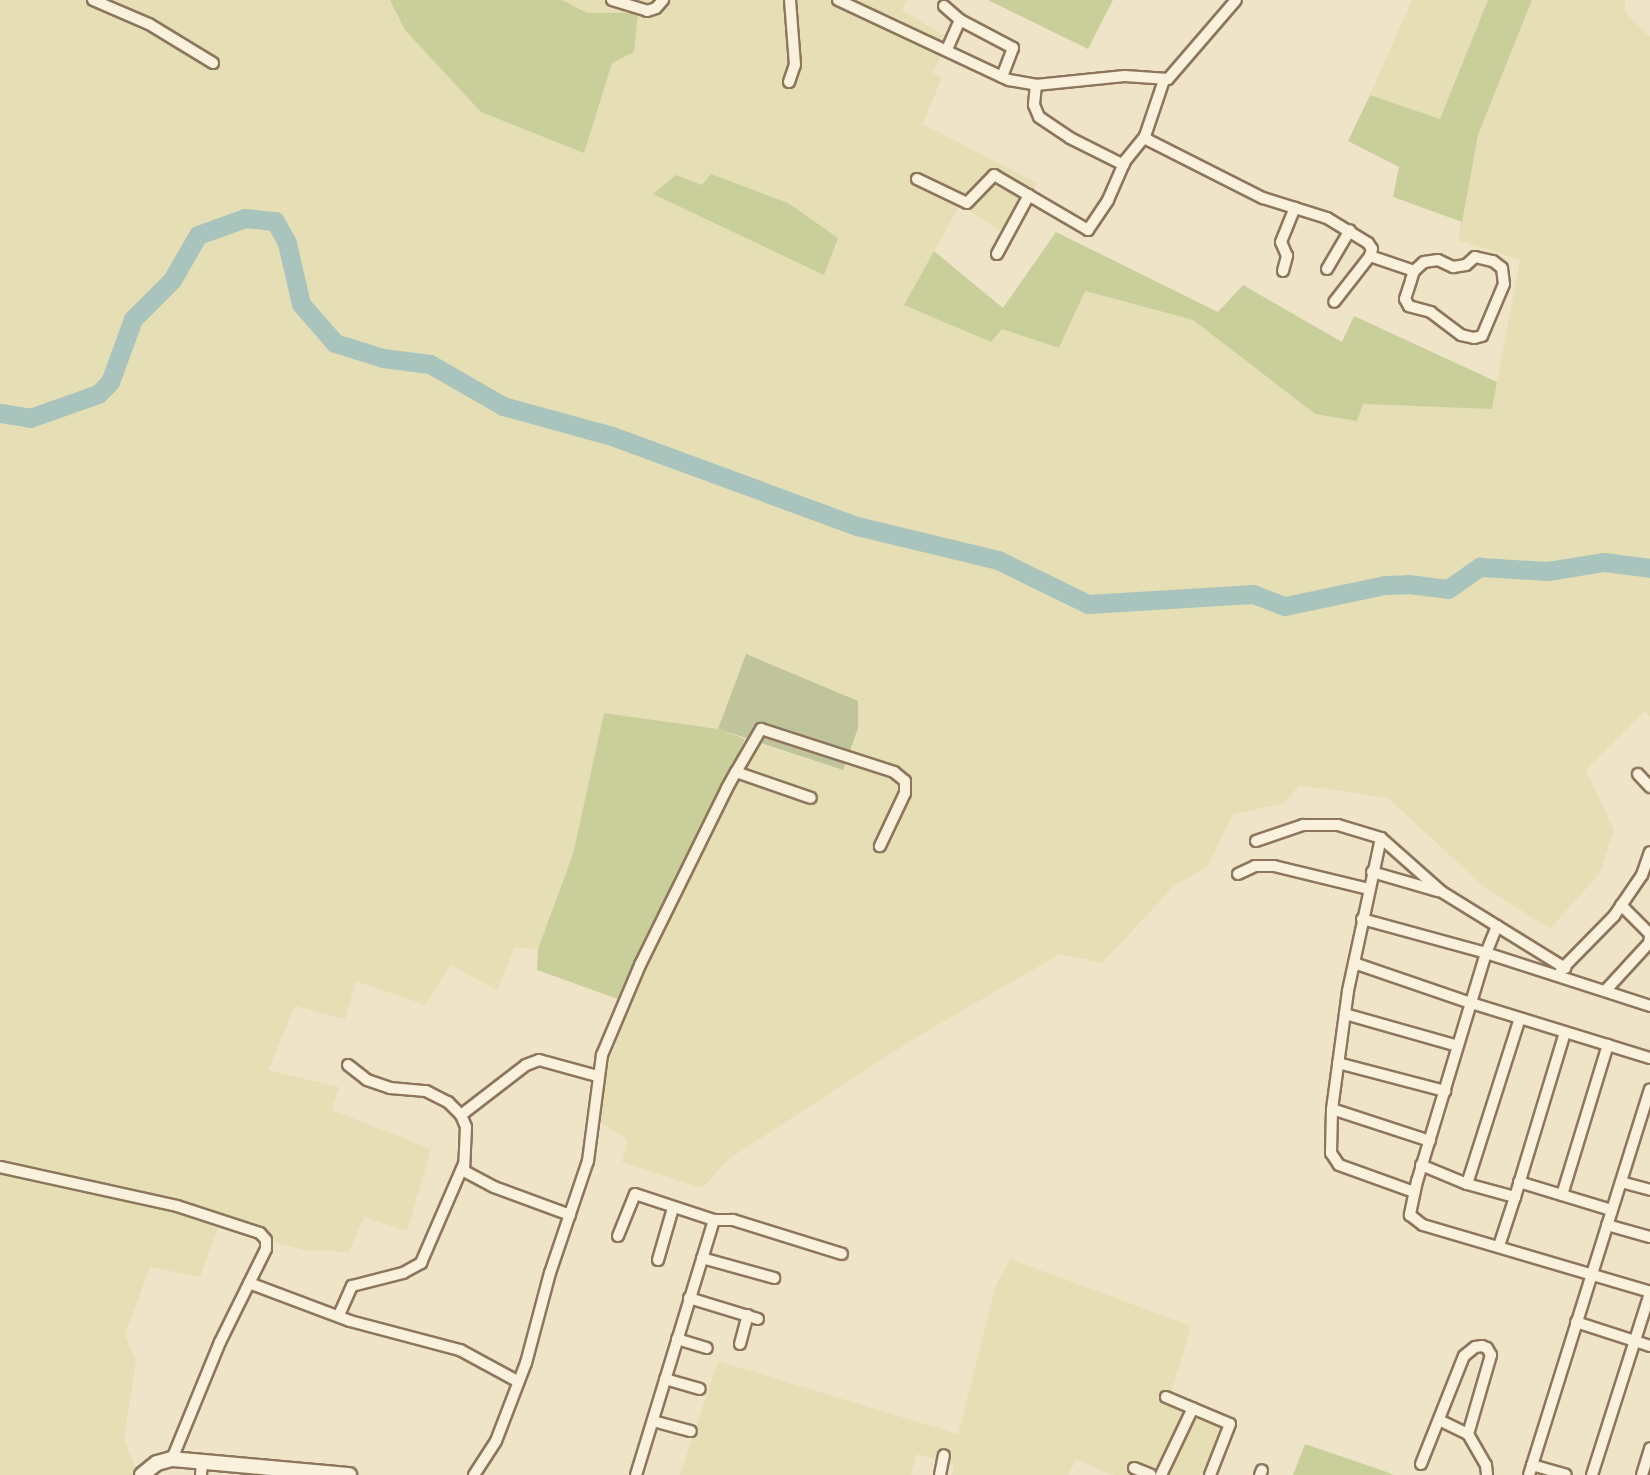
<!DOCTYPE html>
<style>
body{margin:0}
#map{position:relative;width:1650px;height:1475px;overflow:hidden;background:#f0e4c8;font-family:"PT Serif",serif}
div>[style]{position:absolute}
.farmland>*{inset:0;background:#e6deb5}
.green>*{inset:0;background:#c9cf9b}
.cemetery>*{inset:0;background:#bfc49a}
.river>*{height:19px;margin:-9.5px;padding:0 9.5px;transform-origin:9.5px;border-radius:9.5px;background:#a9c4bc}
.roads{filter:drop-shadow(2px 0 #8d765c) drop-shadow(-2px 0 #8d765c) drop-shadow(0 2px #8d765c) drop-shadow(0 -2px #8d765c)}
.street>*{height:10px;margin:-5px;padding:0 5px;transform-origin:5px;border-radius:5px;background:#faf1dc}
.secondary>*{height:14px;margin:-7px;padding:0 7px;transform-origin:7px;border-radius:7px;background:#faf1dc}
span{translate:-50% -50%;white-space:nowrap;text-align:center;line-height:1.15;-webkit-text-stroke:5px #f7eed8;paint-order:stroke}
</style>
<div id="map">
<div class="farmland">
<div style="clip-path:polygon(0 0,907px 0,902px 10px,949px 39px,933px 73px,942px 77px,923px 124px,1037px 183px,1008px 235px,960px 205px,904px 305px,1002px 328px,1059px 348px,1084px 291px,1193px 320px,1315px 414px,1363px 404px,1492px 408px,1520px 260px,1458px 240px,1478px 135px,1532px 0,1625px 0,1625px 12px,1650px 37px,1650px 717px,1645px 711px,1586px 770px,1614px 830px,1600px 873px,1550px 929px,1483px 886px,1388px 798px,1299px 785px,1285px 803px,1233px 814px,1208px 866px,1174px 886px,1102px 963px,1060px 954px,915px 1038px,730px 1158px,702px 1188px,622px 1162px,628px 1140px,591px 1117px,629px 1003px,690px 876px,745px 739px,842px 770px,746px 654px,718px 729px,604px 713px,573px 854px,538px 949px,514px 948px,497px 990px,450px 965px,425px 1005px,356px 981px,345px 1019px,295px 1006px,268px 1070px,339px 1087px,332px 1110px,431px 1149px,407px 1231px,364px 1217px,349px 1252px,304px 1250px,218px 1228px,200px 1277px,150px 1267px,125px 1334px,136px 1362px,124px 1439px,139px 1475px,0 1475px)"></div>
<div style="clip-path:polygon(1412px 0,1488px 0,1440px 119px,1370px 95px)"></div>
<div style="clip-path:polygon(1010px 1259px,1191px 1326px,1170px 1397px,1227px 1417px,1209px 1475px,1114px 1475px,1076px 1460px,1068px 1475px,952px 1475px,954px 1465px,917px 1454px,911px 1475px,680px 1475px,718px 1361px,958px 1434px,996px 1285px)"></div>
</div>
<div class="green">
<div style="clip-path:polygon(390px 0,562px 0,587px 13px,638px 13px,634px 52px,612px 63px,584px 153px,481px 112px,405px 30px)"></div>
<div style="clip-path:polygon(988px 0,1113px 0,1088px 49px)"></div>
<div style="clip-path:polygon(1488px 0,1532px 0,1478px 135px,1462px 222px,1393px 197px,1399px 167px,1348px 141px,1370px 95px,1440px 119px)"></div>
<div style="clip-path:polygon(711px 174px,788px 203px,838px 238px,824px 275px,653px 194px,676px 175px,702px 185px)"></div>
<div style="clip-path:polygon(1056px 232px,1218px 312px,1243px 285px,1342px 342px,1354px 316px,1497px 382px,1492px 409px,1363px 404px,1357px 421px,1315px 414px,1193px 320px,1085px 291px,1059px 348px,1002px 329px,991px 342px,904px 305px,934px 251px,1003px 308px)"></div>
<div style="clip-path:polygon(604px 713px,718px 729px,745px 739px,690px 876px,629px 1003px,537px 970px,538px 949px,573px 854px)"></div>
<div style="clip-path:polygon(1305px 1444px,1384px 1471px,1393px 1475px,1293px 1475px)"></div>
</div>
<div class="cemetery">
<div style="clip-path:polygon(746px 654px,858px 701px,858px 728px,843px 770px,718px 729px)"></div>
</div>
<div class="river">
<div style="left:0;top:413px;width:30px;rotate:9deg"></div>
<div style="left:30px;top:418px;width:72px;rotate:-19.4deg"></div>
<div style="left:98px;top:394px;width:17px;rotate:-45deg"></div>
<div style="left:110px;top:382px;width:67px;rotate:-69.9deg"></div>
<div style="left:133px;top:319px;width:55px;rotate:-45deg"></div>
<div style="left:172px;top:280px;width:52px;rotate:-60deg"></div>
<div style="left:198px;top:235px;width:50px;rotate:-19.9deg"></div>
<div style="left:245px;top:218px;width:30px;rotate:6deg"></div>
<div style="left:275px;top:221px;width:25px;rotate:61deg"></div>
<div style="left:287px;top:243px;width:63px;rotate:77.1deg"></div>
<div style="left:301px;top:304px;width:52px;rotate:48.9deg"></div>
<div style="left:335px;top:343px;width:50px;rotate:17.4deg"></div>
<div style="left:383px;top:358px;width:47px;rotate:7.3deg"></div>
<div style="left:430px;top:364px;width:84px;rotate:29.9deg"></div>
<div style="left:503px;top:406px;width:113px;rotate:15.4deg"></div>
<div style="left:612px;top:436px;width:261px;rotate:20.2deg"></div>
<div style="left:857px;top:526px;width:145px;rotate:13.6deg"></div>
<div style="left:998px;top:560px;width:100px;rotate:26.1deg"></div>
<div style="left:1088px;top:604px;width:165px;rotate:-3.5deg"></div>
<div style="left:1253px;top:594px;width:34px;rotate:21deg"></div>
<div style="left:1285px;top:606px;width:102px;rotate:-11.9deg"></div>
<div style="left:1385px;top:585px;width:23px;rotate:-2deg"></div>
<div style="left:1408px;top:584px;width:40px;rotate:7.1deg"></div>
<div style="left:1448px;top:589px;width:39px;rotate:-35deg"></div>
<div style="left:1480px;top:567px;width:68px;rotate:3.4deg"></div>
<div style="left:1548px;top:571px;width:57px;rotate:-9.1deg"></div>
<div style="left:1604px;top:562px;width:46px;rotate:7.4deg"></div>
</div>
<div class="roads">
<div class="street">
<div style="left:93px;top:0;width:61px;rotate:23.2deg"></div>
<div style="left:149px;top:24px;width:75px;rotate:31.4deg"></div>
<div style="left:612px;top:0;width:37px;rotate:17deg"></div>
<div style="left:647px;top:11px;width:9px;rotate:-18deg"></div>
<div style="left:656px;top:8px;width:11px;rotate:-49deg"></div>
<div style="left:838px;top:0;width:189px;rotate:25.1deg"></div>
<div style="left:1009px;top:80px;width:27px;rotate:10deg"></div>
<div style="left:1036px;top:85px;width:89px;rotate:-5.8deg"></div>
<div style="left:1125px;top:76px;width:43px;rotate:4deg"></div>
<div style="left:1168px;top:79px;width:104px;rotate:-49.3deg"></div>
<div style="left:944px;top:6px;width:21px;rotate:41deg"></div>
<div style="left:960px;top:20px;width:32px;rotate:114deg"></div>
<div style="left:960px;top:20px;width:60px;rotate:27.8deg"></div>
<div style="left:1013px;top:48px;width:31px;rotate:111deg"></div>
<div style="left:1164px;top:80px;width:59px;rotate:108.7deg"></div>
<div style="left:1145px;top:136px;width:5px;rotate:53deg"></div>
<div style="left:1148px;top:140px;width:129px;rotate:26.8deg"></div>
<div style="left:1263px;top:198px;width:67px;rotate:17.4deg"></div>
<div style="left:1327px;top:218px;width:48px;rotate:31.4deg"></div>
<div style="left:1368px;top:243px;width:7px;rotate:56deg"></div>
<div style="left:1372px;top:249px;width:7px;rotate:106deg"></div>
<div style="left:1370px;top:256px;width:58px;rotate:128deg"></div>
<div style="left:789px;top:82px;width:18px;rotate:-71deg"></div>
<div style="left:795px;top:65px;width:65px;rotate:-94.4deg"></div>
<div style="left:1036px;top:85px;width:20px;rotate:96deg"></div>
<div style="left:1034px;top:105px;width:13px;rotate:67deg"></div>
<div style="left:1039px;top:117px;width:37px;rotate:34deg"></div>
<div style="left:1070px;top:138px;width:60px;rotate:26.6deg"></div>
<div style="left:917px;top:179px;width:55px;rotate:25.6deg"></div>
<div style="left:967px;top:203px;width:39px;rotate:-46deg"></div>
<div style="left:994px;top:175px;width:109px;rotate:30.3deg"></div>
<div style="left:1088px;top:230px;width:36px;rotate:-56deg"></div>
<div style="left:1108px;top:200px;width:43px;rotate:-66.4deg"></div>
<div style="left:1125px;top:161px;width:32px;rotate:-51deg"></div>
<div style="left:997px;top:254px;width:67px;rotate:-61.5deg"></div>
<div style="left:1370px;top:256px;width:46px;rotate:18.8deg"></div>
<div style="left:1475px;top:257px;width:18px;rotate:13deg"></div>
<div style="left:1493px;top:261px;width:11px;rotate:38deg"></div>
<div style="left:1502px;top:268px;width:16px;rotate:83deg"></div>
<div style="left:1504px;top:284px;width:56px;rotate:112.9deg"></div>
<div style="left:1482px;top:336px;width:8px;rotate:166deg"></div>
<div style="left:1474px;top:338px;width:13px;rotate:-167deg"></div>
<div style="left:1461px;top:335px;width:38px;rotate:-143deg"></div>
<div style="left:1431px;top:312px;width:23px;rotate:-165deg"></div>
<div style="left:1409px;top:306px;width:8px;rotate:-120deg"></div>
<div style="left:1405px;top:299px;width:20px;rotate:-72deg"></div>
<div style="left:1411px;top:280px;width:9px;rotate:-72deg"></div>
<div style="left:1414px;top:271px;width:13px;rotate:-42deg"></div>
<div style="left:1424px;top:262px;width:14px;rotate:-8deg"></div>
<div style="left:1438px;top:260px;width:17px;rotate:25deg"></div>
<div style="left:1453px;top:267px;width:13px;rotate:-9deg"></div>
<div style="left:1466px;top:265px;width:12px;rotate:-42deg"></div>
<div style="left:1327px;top:269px;width:45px;rotate:-59.5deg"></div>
<div style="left:1283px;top:271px;width:16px;rotate:-75deg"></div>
<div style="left:1287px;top:256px;width:15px;rotate:-113deg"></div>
<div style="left:1281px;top:242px;width:37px;rotate:-68deg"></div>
<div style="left:736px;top:772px;width:50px;rotate:-59.8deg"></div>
<div style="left:761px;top:729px;width:140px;rotate:17.9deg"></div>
<div style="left:894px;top:772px;width:14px;rotate:39deg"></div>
<div style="left:905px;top:781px;width:12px;rotate:90deg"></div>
<div style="left:905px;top:793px;width:59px;rotate:115.3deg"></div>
<div style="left:1638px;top:774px;width:18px;rotate:47deg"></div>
<div style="left:1381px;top:838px;width:157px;rotate:102.2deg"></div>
<div style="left:1348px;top:991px;width:119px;rotate:97.7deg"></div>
<div style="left:1332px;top:1109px;width:44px;rotate:91.3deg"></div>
<div style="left:1331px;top:1153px;width:14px;rotate:56deg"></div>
<div style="left:1339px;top:1165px;width:80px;rotate:19.8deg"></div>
<div style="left:1256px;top:841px;width:50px;rotate:-18.8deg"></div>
<div style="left:1303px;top:825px;width:35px"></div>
<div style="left:1338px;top:825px;width:45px;rotate:16.8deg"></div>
<div style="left:1381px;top:838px;width:81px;rotate:41.5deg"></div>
<div style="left:1442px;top:892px;width:145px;rotate:31.7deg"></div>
<div style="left:1372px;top:872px;width:69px;rotate:16.1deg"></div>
<div style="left:1238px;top:874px;width:19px;rotate:-25deg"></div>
<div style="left:1255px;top:866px;width:19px"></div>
<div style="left:1274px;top:866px;width:97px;rotate:13.7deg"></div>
<div style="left:1621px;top:905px;width:41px;rotate:45deg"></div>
<div style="left:1362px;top:919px;width:129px;rotate:15.3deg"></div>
<div style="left:1486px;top:953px;width:172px;rotate:17.9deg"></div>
<div style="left:1497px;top:926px;width:29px;rotate:112deg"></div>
<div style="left:1486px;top:953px;width:238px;rotate:106.8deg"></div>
<div style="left:1417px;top:1181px;width:35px;rotate:102deg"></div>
<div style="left:1410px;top:1215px;width:16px;rotate:38deg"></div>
<div style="left:1423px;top:1225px;width:237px;rotate:16.4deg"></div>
<div style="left:1354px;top:963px;width:124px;rotate:18.9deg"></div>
<div style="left:1471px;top:1003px;width:187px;rotate:17.1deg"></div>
<div style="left:1561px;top:970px;width:76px;rotate:-45.5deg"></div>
<div style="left:1614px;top:916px;width:50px;rotate:-55.7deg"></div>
<div style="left:1642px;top:875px;width:24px;rotate:-71deg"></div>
<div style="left:1606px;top:990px;width:64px;rotate:-47.5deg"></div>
<div style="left:1649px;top:943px;width:6px;rotate:-81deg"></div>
<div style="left:1345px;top:1014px;width:117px;rotate:15.8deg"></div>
<div style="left:1338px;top:1063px;width:111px;rotate:14.7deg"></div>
<div style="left:348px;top:1065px;width:24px;rotate:38deg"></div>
<div style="left:367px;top:1080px;width:24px;rotate:19deg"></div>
<div style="left:390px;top:1088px;width:36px;rotate:5deg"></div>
<div style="left:426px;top:1091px;width:25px;rotate:27deg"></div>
<div style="left:448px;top:1102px;width:18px;rotate:45deg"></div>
<div style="left:461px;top:1115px;width:13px;rotate:67deg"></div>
<div style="left:466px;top:1127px;width:44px;rotate:92.6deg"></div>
<div style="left:464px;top:1171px;width:34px;rotate:28deg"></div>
<div style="left:494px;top:1187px;width:81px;rotate:20.2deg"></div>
<div style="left:1332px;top:1109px;width:103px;rotate:18.1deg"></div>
<div style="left:461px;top:1115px;width:82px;rotate:-37.6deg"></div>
<div style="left:526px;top:1065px;width:14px;rotate:-21deg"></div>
<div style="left:539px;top:1060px;width:60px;rotate:15.4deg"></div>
<div style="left:1421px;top:1165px;width:50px;rotate:22.4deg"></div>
<div style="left:1467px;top:1184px;width:50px;rotate:15.2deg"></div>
<div style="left:1515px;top:1197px;width:52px;rotate:108.1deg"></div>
<div style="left:0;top:1167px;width:181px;rotate:12.4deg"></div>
<div style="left:177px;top:1206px;width:87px;rotate:18deg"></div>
<div style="left:260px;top:1233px;width:9px;rotate:49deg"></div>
<div style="left:266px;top:1240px;width:9px;rotate:90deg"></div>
<div style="left:266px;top:1249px;width:104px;rotate:116.3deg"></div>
<div style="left:220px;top:1342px;width:126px;rotate:112.3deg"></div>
<div style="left:1519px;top:1182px;width:96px;rotate:16.9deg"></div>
<div style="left:1621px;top:1182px;width:30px;rotate:15deg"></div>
<div style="left:1467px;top:1184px;width:174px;rotate:-72.3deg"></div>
<div style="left:1562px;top:1195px;width:157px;rotate:-73deg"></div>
<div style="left:1515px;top:1197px;width:172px;rotate:-73.1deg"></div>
<div style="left:1607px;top:1225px;width:45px;rotate:15.6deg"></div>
<div style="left:618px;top:1236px;width:45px;rotate:-68deg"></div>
<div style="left:635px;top:1194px;width:83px;rotate:18.2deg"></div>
<div style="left:702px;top:1258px;width:75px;rotate:15.5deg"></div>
<div style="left:658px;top:1260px;width:54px;rotate:-73.9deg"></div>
<div style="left:249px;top:1283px;width:108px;rotate:20.6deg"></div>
<div style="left:350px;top:1321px;width:114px;rotate:14.8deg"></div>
<div style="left:460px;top:1350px;width:65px;rotate:28.5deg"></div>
<div style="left:689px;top:1298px;width:72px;rotate:16.9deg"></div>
<div style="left:339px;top:1315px;width:32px;rotate:-66deg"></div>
<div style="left:352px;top:1286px;width:53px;rotate:-14.3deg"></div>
<div style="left:403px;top:1273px;width:21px;rotate:-29deg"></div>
<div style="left:421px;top:1263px;width:106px;rotate:-66.6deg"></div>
<div style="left:1576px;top:1322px;width:78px;rotate:18deg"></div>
<div style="left:677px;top:1339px;width:31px;rotate:17deg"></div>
<div style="left:740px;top:1344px;width:30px;rotate:-75deg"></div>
<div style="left:665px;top:1379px;width:36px;rotate:16deg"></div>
<div style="left:1166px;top:1397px;width:69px;rotate:22.9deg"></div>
<div style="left:1230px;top:1424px;width:55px;rotate:111.4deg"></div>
<div style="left:1439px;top:1420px;width:32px;rotate:26deg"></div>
<div style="left:653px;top:1421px;width:39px;rotate:15deg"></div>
<div style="left:1421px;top:1464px;width:116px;rotate:-68.3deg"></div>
<div style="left:1464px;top:1356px;width:14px;rotate:-39deg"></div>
<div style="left:1475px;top:1347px;width:7px;rotate:-8deg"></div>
<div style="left:1482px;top:1346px;width:5px;rotate:22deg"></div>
<div style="left:1487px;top:1348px;width:8px;rotate:60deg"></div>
<div style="left:1491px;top:1355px;width:82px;rotate:106.2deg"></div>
<div style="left:1468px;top:1434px;width:36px;rotate:60deg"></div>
<div style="left:1486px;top:1465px;width:10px;rotate:84deg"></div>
<div style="left:1532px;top:1465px;width:35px;rotate:16deg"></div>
<div style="left:1134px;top:1468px;width:18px;rotate:22deg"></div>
<div style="left:201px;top:1475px;width:15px;rotate:-86deg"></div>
<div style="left:474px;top:1475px;width:40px;rotate:-57.1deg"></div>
<div style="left:496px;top:1441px;width:84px;rotate:-69deg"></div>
<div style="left:526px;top:1363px;width:93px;rotate:-75.1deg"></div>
<div style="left:550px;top:1273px;width:118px;rotate:-71.3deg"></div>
<div style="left:588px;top:1161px;width:107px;rotate:-82.5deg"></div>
<div style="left:602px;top:1055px;width:98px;rotate:-67.1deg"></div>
<div style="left:640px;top:965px;width:197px;rotate:-63.8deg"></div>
<div style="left:727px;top:788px;width:18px;rotate:-61deg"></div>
<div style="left:736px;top:772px;width:79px;rotate:19.1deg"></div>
<div style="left:636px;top:1475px;width:267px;rotate:-73deg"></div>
<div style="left:714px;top:1220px;width:19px"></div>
<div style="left:733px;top:1220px;width:114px;rotate:17.3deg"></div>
<div style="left:940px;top:1475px;width:20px;rotate:-79deg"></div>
<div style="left:1161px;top:1475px;width:74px;rotate:-64.5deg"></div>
<div style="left:1260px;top:1475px;width:5px;rotate:-68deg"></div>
<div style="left:1529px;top:1475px;width:404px;rotate:-72.6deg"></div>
<div style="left:1592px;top:1475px;width:191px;rotate:-72.3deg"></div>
<div style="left:1642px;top:1475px;width:28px;rotate:-73deg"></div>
</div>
<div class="secondary">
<div style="left:142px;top:1475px;width:19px;rotate:-39deg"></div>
<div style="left:157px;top:1463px;width:16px;rotate:-15deg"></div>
<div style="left:172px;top:1459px;width:178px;rotate:5.2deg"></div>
</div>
</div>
</div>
